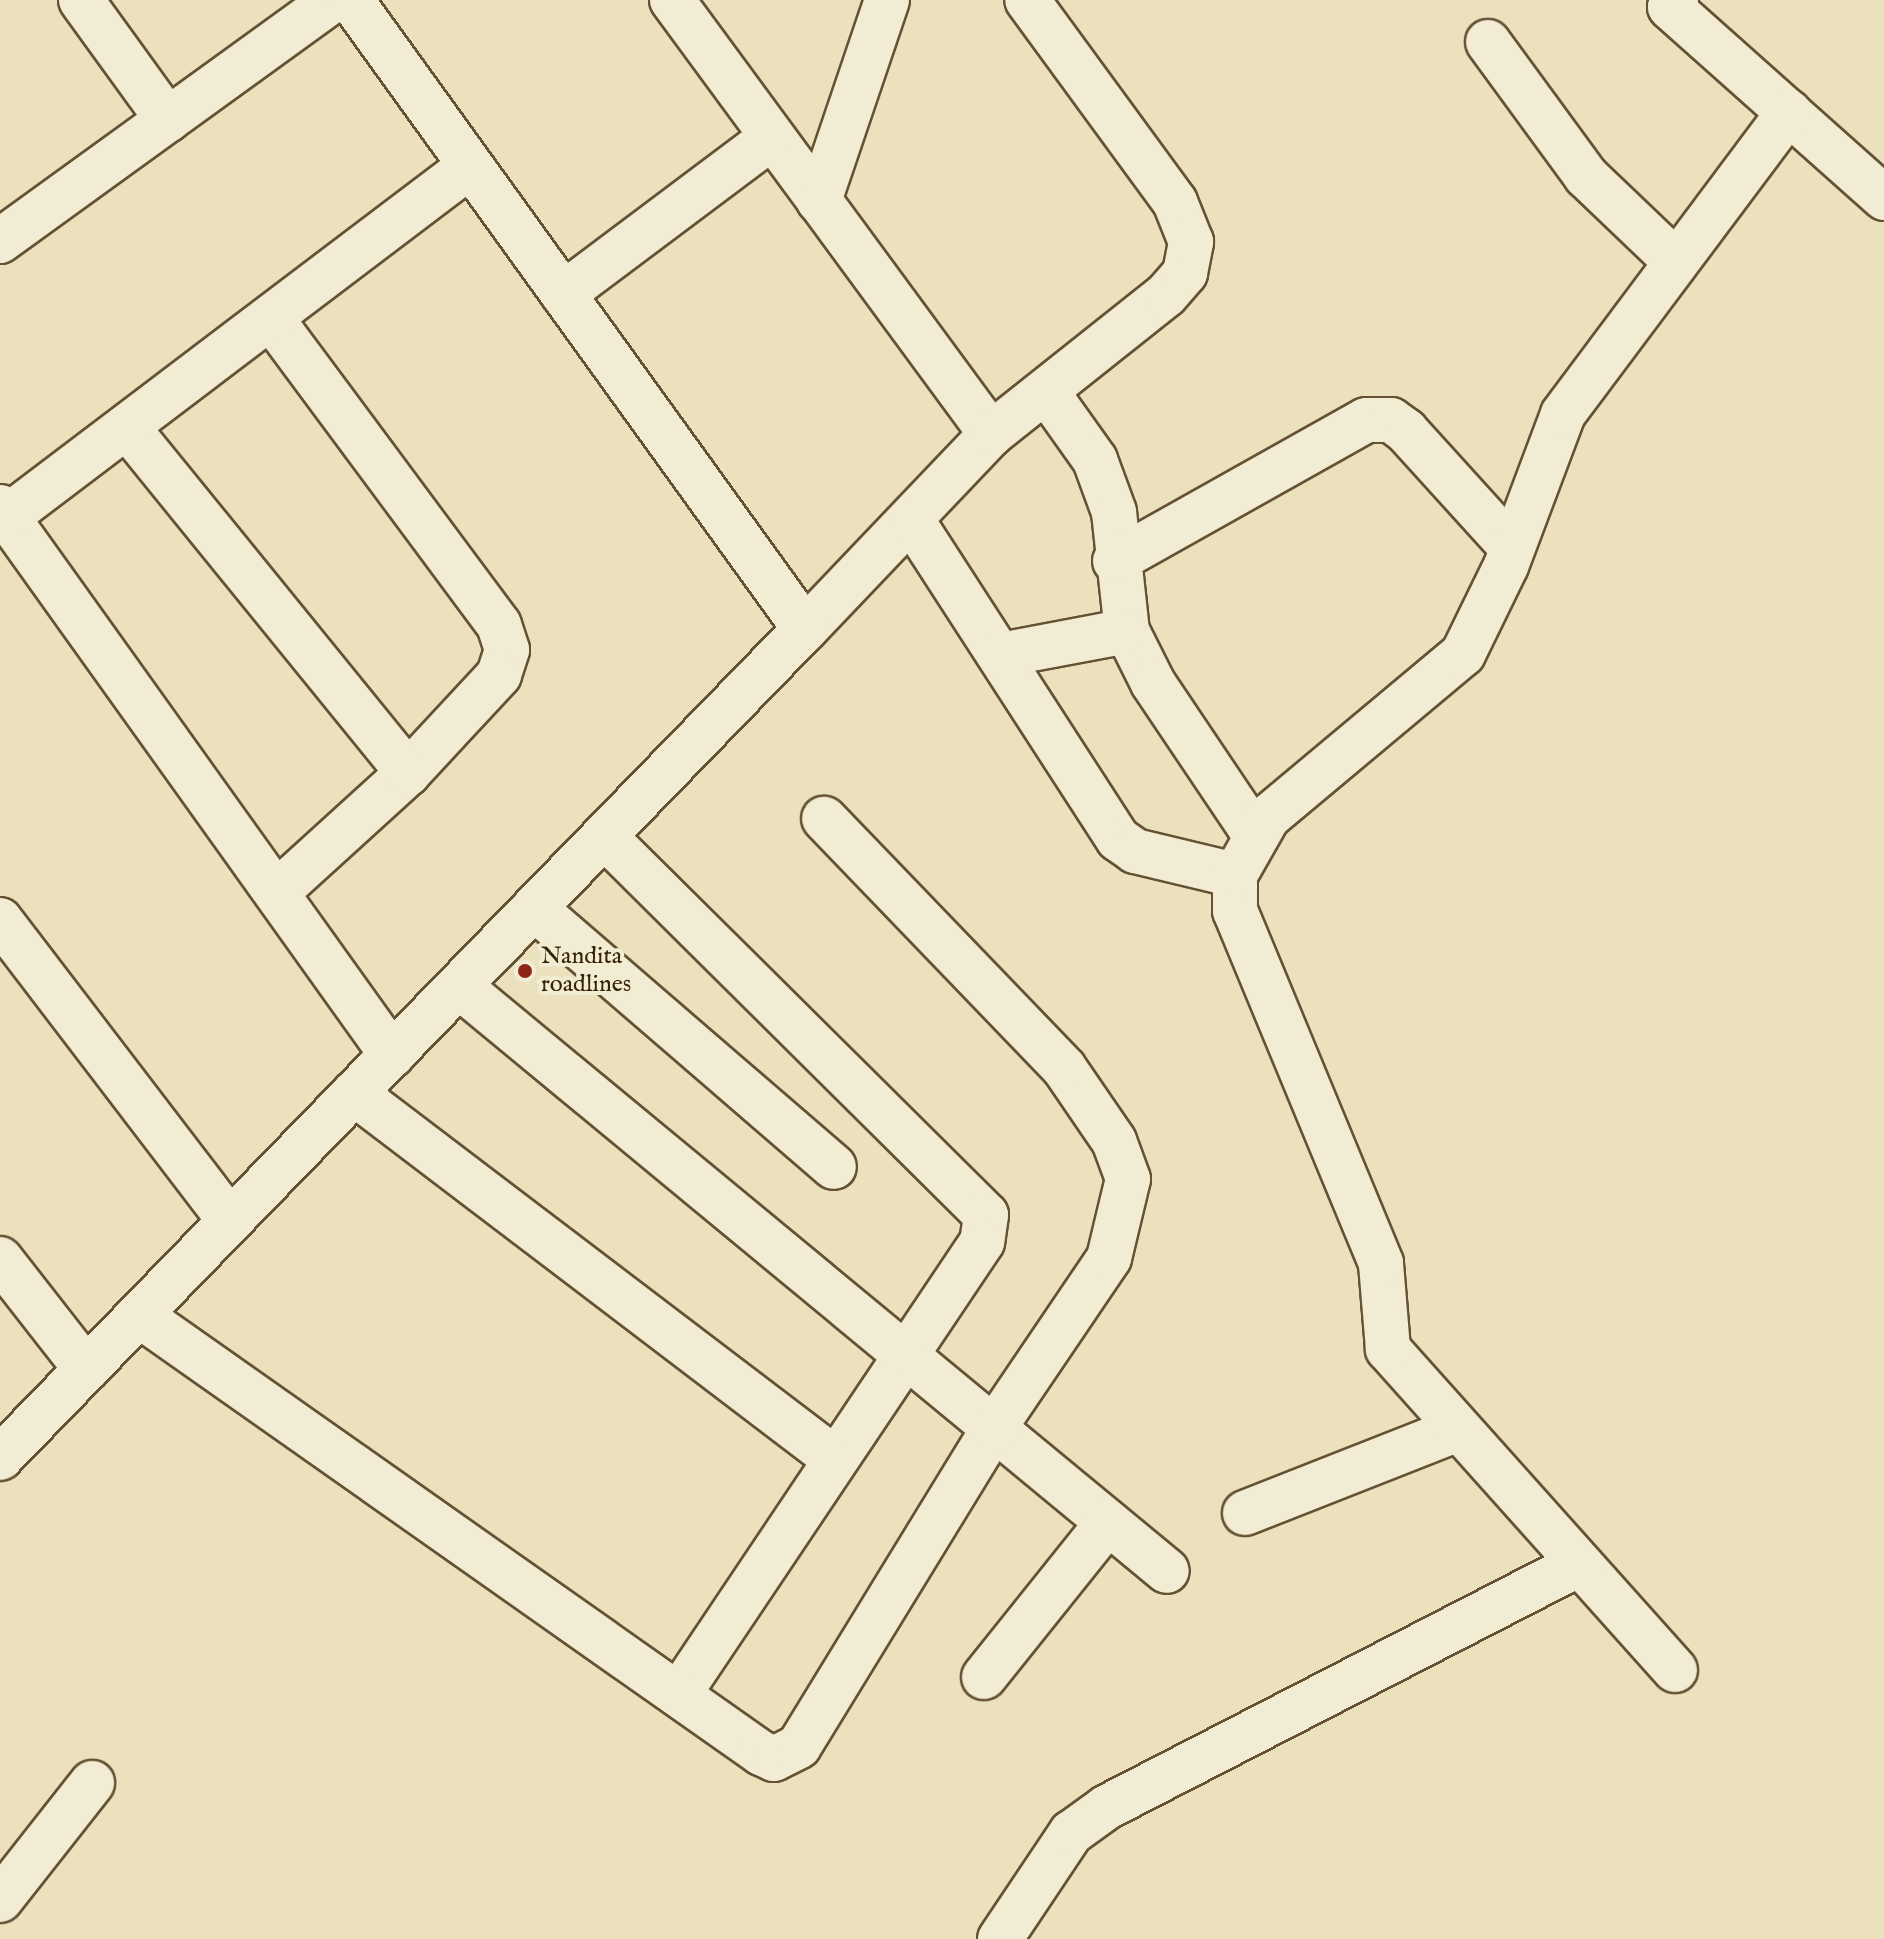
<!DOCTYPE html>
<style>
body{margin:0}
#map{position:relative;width:1884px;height:1939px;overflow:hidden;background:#ebe1bd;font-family:"IM FELL English",serif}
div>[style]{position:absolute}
.roads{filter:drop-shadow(2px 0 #645233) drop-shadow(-2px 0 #645233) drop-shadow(0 2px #645233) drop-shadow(0 -2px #645233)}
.minor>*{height:44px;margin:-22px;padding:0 22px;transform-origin:22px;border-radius:22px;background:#f2ecd4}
.dots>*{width:22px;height:22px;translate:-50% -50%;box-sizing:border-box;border:4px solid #f2ecd4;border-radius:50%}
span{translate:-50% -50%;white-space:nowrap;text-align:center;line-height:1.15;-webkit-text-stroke:8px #f2ecd4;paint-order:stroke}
.poi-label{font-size:24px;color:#372305}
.left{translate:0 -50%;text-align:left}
</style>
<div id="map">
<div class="roads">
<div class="minor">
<div style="left:81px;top:0;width:148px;rotate:54.1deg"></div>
<div style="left:672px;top:0;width:539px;rotate:53.68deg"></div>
<div style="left:991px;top:434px;width:269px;rotate:133.6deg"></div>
<div style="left:1676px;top:0;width:9px;rotate:131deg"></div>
<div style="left:1670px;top:7px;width:287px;rotate:41.7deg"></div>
<div style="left:1488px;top:42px;width:166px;rotate:53.8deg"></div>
<div style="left:1586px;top:176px;width:124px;rotate:43.7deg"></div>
<div style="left:819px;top:201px;width:212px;rotate:-71.3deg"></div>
<div style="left:0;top:241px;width:411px;rotate:-35.9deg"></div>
<div style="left:563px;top:294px;width:261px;rotate:-36.9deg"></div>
<div style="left:271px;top:318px;width:382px;rotate:53.4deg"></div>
<div style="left:499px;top:625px;width:26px;rotate:72deg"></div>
<div style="left:507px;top:650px;width:26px;rotate:108deg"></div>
<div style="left:499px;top:675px;width:134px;rotate:132.9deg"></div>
<div style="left:408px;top:773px;width:178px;rotate:137.7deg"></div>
<div style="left:1046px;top:391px;width:85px;rotate:54.6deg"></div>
<div style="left:1095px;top:460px;width:55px;rotate:69.9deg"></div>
<div style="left:1114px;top:512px;width:120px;rotate:83.8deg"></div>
<div style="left:1127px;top:631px;width:58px;rotate:63.4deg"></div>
<div style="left:1153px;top:683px;width:183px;rotate:56.1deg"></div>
<div style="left:127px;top:427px;width:446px;rotate:50.9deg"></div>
<div style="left:991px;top:434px;width:223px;rotate:-38.5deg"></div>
<div style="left:1166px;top:295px;width:29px;rotate:-49deg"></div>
<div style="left:1185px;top:273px;width:32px;rotate:-79deg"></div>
<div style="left:1191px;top:242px;width:43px;rotate:-111.8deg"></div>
<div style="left:1175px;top:202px;width:250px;rotate:-126.2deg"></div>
<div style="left:0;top:507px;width:674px;rotate:54.42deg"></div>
<div style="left:7px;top:517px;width:581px;rotate:-37.17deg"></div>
<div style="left:911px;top:519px;width:381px;rotate:57.1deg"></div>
<div style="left:1118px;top:839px;width:21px;rotate:35deg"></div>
<div style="left:1135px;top:851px;width:103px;rotate:13.5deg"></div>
<div style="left:1115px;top:561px;width:288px;rotate:-29.3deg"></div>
<div style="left:1366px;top:420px;width:25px"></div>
<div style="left:1391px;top:420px;width:19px;rotate:36deg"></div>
<div style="left:1406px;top:431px;width:158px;rotate:47.8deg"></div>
<div style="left:1000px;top:655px;width:129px;rotate:-10.7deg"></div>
<div style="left:604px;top:836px;width:538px;rotate:44.77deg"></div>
<div style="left:986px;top:1215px;width:27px;rotate:98deg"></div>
<div style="left:982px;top:1242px;width:544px;rotate:123.84deg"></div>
<div style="left:534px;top:908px;width:396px;rotate:40.8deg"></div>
<div style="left:0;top:920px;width:379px;rotate:52.6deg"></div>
<div style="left:459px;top:986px;width:918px;rotate:39.57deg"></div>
<div style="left:354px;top:1093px;width:604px;rotate:37.27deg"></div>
<div style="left:0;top:1259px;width:140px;rotate:52deg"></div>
<div style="left:139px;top:1315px;width:761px;rotate:35.15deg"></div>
<div style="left:761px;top:1753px;width:14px;rotate:25deg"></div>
<div style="left:774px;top:1759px;width:28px;rotate:-27deg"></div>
<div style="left:799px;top:1746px;width:373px;rotate:-58.5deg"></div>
<div style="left:994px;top:1428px;width:205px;rotate:-55.9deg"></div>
<div style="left:1109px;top:1258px;width:81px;rotate:-76.5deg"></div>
<div style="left:1128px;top:1179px;width:40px;rotate:-110.2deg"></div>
<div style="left:1114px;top:1141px;width:88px;rotate:-124.4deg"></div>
<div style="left:1064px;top:1068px;width:346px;rotate:-133.9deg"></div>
<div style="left:0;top:1458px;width:1156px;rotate:-45.84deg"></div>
<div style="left:805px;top:629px;width:776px;rotate:-125.82deg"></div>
<div style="left:1245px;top:1513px;width:227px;rotate:-21.5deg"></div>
<div style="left:1675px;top:1670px;width:431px;rotate:-131.8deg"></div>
<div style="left:1388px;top:1349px;width:86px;rotate:-94.7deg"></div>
<div style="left:1381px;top:1263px;width:381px;rotate:-112.5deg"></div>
<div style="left:1235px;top:911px;width:36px;rotate:-90deg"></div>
<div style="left:1235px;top:875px;width:67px;rotate:-60.4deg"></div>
<div style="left:1268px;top:817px;width:254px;rotate:-39.9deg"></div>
<div style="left:1463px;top:654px;width:98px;rotate:-64deg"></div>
<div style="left:1506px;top:566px;width:162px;rotate:-69.4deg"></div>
<div style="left:1563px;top:414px;width:377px;rotate:-53.2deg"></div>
<div style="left:984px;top:1677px;width:198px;rotate:-51.3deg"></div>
<div style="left:0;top:1900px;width:149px;rotate:-51.8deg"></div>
<div style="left:1000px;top:1939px;width:128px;rotate:-56.2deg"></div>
<div style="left:1071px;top:1833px;width:44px;rotate:-35.8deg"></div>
<div style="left:1107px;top:1807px;width:531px;rotate:-27.24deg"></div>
</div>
</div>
<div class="dots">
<div style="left:525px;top:971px;background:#8f2418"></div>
</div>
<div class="poi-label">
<span class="left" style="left:541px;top:971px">Nandita<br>roadlines</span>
</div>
</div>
